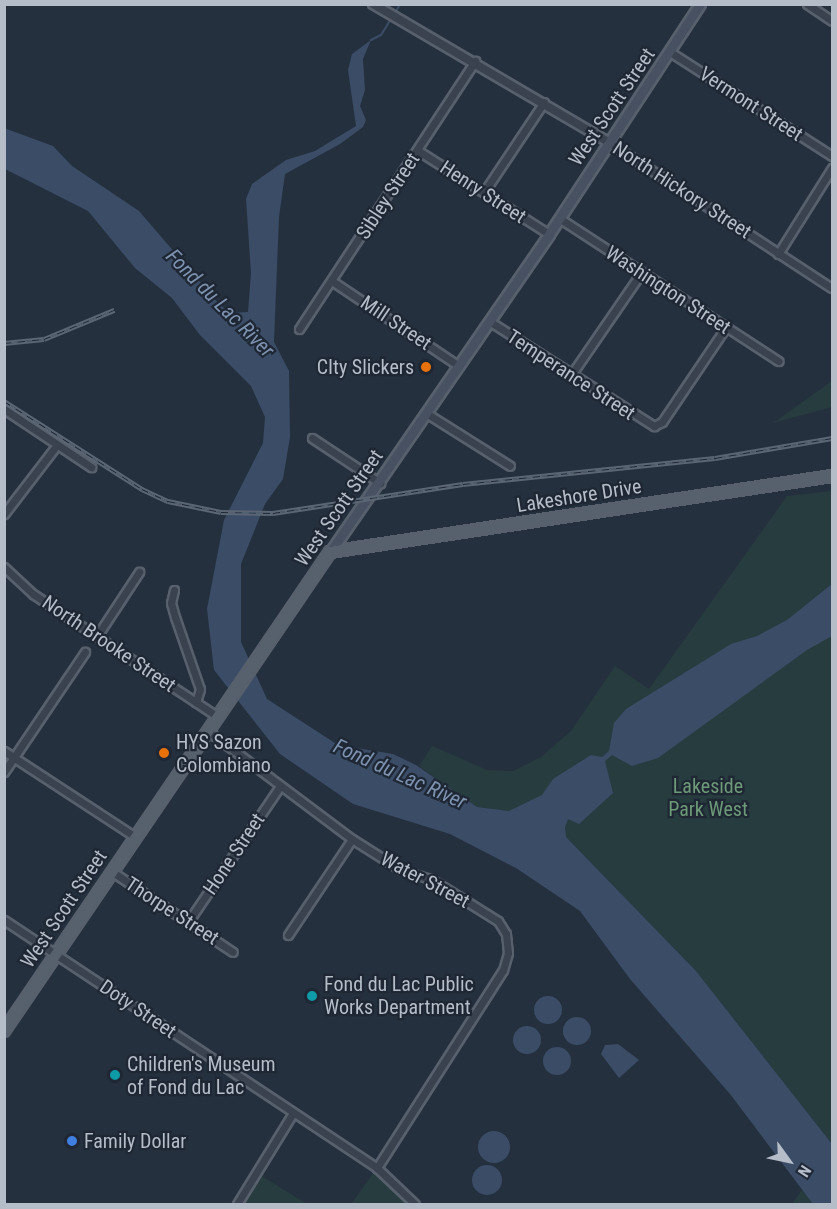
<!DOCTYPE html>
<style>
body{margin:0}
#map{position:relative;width:837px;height:1209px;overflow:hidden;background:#25303e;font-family:"Roboto Condensed",sans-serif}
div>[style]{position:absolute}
.green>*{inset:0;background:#273c3f}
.water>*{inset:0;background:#3b4c67}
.round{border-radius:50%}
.stream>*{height:2px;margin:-1px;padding:0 1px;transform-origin:1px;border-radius:1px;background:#3b4c67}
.roads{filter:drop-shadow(2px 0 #57606c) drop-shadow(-2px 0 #57606c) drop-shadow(0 2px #57606c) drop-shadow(0 -2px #57606c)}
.minor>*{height:7px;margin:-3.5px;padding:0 3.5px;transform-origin:3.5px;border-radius:3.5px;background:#39424e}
.tertiary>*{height:8px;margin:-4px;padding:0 4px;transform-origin:4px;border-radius:4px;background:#39424e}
.secondary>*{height:9px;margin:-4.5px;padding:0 4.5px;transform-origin:4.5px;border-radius:4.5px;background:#475161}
.primary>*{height:10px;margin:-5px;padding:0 5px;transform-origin:5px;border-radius:5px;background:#57616e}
.rail>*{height:4.5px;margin-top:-2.25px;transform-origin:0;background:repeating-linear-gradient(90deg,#1e2733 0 7px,#5b6675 0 14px);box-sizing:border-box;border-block:2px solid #5b6675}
.dots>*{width:16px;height:16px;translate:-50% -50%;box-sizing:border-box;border:3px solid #1e2733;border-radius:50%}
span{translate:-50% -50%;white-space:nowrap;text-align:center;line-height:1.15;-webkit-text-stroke:4.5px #1e2733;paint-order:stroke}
.street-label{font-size:20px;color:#b5bdc9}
.poi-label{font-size:20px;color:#b5bdc9}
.right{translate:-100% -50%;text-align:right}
.left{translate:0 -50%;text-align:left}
.park-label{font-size:20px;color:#6d9a78}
.water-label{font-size:21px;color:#7d92b0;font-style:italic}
.frame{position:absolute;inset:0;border:6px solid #b5bdc9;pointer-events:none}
.north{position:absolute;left:759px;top:1131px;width:60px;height:60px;-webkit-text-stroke:4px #1e2733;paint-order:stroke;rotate:123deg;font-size:16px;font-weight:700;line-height:24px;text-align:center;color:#b5bdc9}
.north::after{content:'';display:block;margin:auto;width:21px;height:27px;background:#b5bdc9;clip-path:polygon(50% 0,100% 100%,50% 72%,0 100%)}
</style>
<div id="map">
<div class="green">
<div style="clip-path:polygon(832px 381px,832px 407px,773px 423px)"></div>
<div style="clip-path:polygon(832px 491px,832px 1144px,696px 971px,566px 837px,509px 811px,477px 807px,419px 766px,432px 746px,487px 770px,513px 771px,541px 757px,571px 731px,615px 666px,649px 689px,787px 496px)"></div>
<div style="clip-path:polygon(377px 1168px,415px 1204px,351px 1204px)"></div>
<div style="clip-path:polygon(262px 1176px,307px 1204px,244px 1204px)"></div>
<div style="clip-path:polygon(803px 1190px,813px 1204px,792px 1204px,801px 1191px)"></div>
</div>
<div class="water">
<div style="clip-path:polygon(371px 40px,363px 59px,365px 90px,360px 106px,366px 120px,363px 127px,340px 144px,285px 174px,279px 217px,274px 342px,289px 371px,290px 437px,283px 479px,265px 504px,241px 564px,241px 642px,267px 699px,338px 745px,393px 754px,416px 765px,477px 807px,509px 811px,542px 795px,553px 779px,591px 755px,602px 757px,609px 751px,614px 723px,626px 709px,731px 644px,757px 636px,787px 620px,832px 584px,832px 636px,807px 650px,658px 758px,632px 766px,612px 755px,605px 761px,613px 793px,579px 824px,568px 819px,565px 827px,566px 837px,696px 971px,832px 1144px,832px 1204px,813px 1204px,730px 1094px,630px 979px,580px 911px,516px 868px,450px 834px,353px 804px,280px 754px,214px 670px,207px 609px,224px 520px,263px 443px,265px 417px,251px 386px,200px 335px,172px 298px,135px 268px,88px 211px,5px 169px,4px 128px,53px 146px,72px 166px,139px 211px,219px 304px,230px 313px,248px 312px,251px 273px,246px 199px,252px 184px,286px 160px,315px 151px,356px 126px,348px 70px,352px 54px)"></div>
<div class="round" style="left:534px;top:996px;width:28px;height:28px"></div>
<div class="round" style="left:563px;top:1017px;width:28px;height:28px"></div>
<div class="round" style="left:513px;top:1026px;width:28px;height:28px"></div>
<div style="clip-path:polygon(618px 1044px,639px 1060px,619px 1078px,601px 1054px,605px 1045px)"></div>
<div class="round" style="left:543px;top:1047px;width:28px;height:28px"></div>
<div class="round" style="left:478px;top:1131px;width:32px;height:32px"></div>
<div class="round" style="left:472px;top:1165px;width:30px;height:30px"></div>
</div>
<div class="stream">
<div style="left:371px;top:40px;width:11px;rotate:-27deg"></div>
<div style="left:381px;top:35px;width:36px;rotate:-58deg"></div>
</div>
<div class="roads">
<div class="minor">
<div style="left:807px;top:4px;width:30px;rotate:34deg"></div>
<div style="left:670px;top:52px;width:193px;rotate:32.7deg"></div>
<div style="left:610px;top:143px;width:265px;rotate:33.2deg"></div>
<div style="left:417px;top:150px;width:156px;rotate:32.5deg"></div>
<div style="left:484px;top:192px;width:108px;rotate:-56.3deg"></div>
<div style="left:559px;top:218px;width:262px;rotate:33.1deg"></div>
<div style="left:778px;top:254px;width:102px;rotate:-57.9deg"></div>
<div style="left:332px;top:281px;width:153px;rotate:33.8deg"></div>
<div style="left:489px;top:321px;width:196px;rotate:32.5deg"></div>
<div style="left:654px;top:426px;width:9px;rotate:-27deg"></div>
<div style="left:662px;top:422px;width:115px;rotate:-56deg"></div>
<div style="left:299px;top:329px;width:321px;rotate:-56.7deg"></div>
<div style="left:571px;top:375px;width:124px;rotate:-55.5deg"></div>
<div style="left:4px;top:409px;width:105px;rotate:33.7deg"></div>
<div style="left:426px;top:413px;width:99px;rotate:32.2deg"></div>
<div style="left:312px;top:438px;width:82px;rotate:33.5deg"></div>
<div style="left:4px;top:514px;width:87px;rotate:-52.5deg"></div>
<div style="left:4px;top:567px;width:40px;rotate:43deg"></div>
<div style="left:33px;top:594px;width:222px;rotate:33.6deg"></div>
<div style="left:174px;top:590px;width:13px;rotate:103deg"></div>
<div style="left:171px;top:603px;width:15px;rotate:74deg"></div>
<div style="left:175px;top:617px;width:76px;rotate:70.9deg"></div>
<div style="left:200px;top:689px;width:14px;rotate:107deg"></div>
<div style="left:97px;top:636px;width:77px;rotate:-56.7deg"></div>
<div style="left:208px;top:731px;width:180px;rotate:36.9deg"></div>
<div style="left:352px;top:839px;width:58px;rotate:32.3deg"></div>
<div style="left:401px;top:870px;width:31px;rotate:17deg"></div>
<div style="left:431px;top:879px;width:79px;rotate:32.1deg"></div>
<div style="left:498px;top:921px;width:15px;rotate:58deg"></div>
<div style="left:506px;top:934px;width:19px;rotate:84deg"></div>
<div style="left:508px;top:953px;width:18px;rotate:106deg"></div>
<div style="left:503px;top:970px;width:235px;rotate:122.5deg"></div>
<div style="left:4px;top:751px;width:155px;rotate:33.2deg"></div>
<div style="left:4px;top:772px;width:145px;rotate:-56deg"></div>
<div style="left:111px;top:871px;width:146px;rotate:33.6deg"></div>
<div style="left:4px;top:920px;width:448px;rotate:33.6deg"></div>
<div style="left:377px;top:1168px;width:52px;rotate:43.5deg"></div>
<div style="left:188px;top:922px;width:164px;rotate:-55.9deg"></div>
<div style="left:288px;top:935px;width:115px;rotate:-56.3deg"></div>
<div style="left:237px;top:1204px;width:107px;rotate:-58.4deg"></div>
</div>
<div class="tertiary">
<div style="left:373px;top:4px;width:275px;rotate:30.4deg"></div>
</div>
<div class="secondary">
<div style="left:330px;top:552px;width:386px;rotate:-55.4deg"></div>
<div style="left:549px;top:234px;width:275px;rotate:-56.7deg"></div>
</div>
<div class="primary">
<div style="left:4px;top:1031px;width:579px;rotate:-55.76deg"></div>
<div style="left:330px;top:552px;width:508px;rotate:-8.61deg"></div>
</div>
</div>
<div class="rail">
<div style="left:4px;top:343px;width:40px;rotate:-5.7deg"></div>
<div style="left:44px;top:339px;width:76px;rotate:-22.5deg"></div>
<div style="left:4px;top:401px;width:164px;rotate:32.5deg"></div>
<div style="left:142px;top:489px;width:29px;rotate:25deg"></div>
<div style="left:168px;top:501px;width:54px;rotate:11.7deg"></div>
<div style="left:221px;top:512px;width:52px;rotate:1.1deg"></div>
<div style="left:273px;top:513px;width:192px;rotate:-8.7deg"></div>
<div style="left:463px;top:484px;width:253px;rotate:-5.9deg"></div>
<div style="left:715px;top:458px;width:119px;rotate:-9.7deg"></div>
</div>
<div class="dots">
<div style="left:426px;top:367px;background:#e8710a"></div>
<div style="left:164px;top:753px;background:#e8710a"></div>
<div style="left:312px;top:996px;background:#0f9aa8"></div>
<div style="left:115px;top:1075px;background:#0f9aa8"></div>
<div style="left:72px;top:1141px;background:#3f7fe0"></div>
</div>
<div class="street-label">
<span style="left:751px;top:104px;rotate:33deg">Vermont Street</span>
<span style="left:612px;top:107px;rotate:-56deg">West Scott Street</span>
<span style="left:682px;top:190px;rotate:33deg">North Hickory Street</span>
<span style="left:483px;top:192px;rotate:33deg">Henry Street</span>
<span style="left:388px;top:196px;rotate:-57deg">Sibley Street</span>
<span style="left:668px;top:290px;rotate:33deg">Washington Street</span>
<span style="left:396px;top:323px;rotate:34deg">Mill Street</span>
<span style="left:571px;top:375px;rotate:33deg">Temperance Street</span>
<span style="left:579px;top:496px;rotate:-9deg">Lakeshore Drive</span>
<span style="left:339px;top:508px;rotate:-55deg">West Scott Street</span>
<span style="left:109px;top:644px;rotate:34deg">North Brooke Street</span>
<span style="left:234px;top:854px;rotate:-56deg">Hone Street</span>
<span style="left:425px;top:880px;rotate:28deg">Water Street</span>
<span style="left:64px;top:909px;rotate:-56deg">West Scott Street</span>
<span style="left:172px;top:911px;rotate:33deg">Thorpe Street</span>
<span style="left:138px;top:1009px;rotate:34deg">Doty Street</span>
</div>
<div class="poi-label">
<span class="right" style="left:414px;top:367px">CIty Slickers</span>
<span class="left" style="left:176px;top:754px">HYS Sazon<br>Colombiano</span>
<span class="left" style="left:324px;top:996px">Fond du Lac Public<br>Works Department</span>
<span class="left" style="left:127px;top:1076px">Children's Museum<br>of Fond du Lac</span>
<span class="left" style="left:84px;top:1141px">Family Dollar</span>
</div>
<div class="park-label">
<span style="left:708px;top:798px">Lakeside<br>Park West</span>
</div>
<div class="water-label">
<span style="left:220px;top:303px;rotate:45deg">Fond du Lac River</span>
<span style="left:400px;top:774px;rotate:24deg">Fond du Lac River</span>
</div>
<div class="frame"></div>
<div class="north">N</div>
</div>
